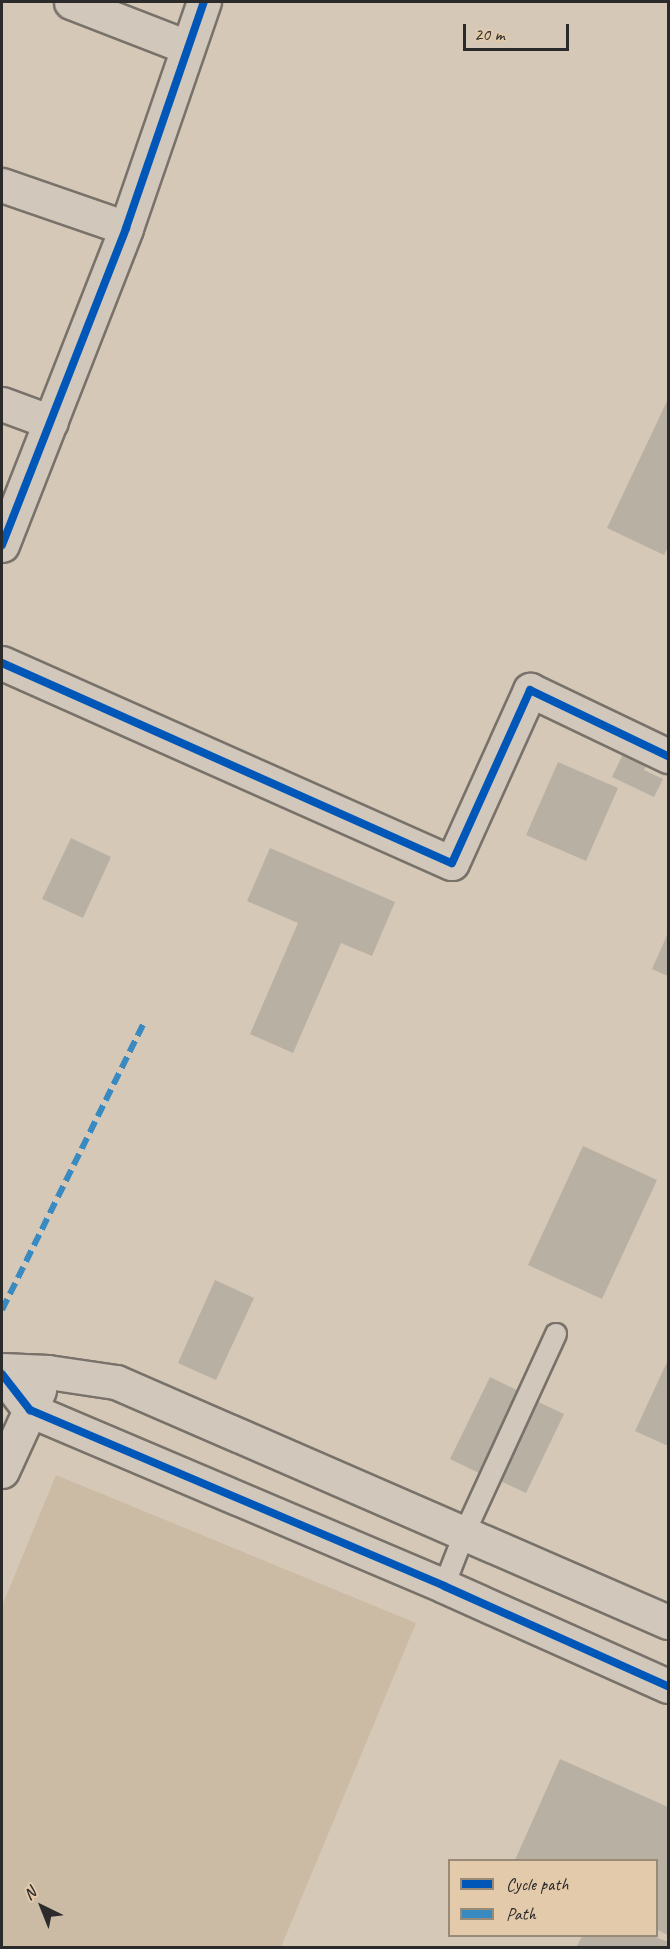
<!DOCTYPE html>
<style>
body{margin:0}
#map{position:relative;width:670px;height:1949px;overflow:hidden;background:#d5c8b7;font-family:Caveat,sans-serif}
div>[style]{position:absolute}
.green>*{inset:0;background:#ccbba4}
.building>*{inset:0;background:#b9b0a4}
.roads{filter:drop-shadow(2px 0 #78726a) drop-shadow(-2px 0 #78726a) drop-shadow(0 2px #78726a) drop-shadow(0 -2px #78726a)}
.service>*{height:20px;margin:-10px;padding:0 10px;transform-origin:10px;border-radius:10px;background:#d1c7bb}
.minor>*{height:33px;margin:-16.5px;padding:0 16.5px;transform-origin:16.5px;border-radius:16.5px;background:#d1c7bb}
.quiet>*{height:6px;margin-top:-3px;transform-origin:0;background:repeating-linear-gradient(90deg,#3a8ac2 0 12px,transparent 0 18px)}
.cycleway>*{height:8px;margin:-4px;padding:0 4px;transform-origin:4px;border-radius:4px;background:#0057b8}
span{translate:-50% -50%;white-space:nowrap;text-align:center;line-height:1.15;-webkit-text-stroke:5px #e2caaa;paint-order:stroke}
.frame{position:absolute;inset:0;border:3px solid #2b2b2b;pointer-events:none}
.legend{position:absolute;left:448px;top:1859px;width:210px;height:78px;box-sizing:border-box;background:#e2caaa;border:2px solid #998a77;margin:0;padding:8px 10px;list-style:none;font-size:18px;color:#2b2b2b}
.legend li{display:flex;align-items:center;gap:12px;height:30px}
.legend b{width:30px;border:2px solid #998a77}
.north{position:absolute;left:12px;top:1877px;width:60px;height:60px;-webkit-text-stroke:4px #e2caaa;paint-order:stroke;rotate:317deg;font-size:16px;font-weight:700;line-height:24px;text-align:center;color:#2b2b2b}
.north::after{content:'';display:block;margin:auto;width:21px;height:27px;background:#2b2b2b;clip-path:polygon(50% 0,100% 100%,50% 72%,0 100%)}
.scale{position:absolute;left:463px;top:24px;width:106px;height:27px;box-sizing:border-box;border:3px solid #2b2b2b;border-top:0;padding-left:8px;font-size:18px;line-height:21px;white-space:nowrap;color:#2b2b2b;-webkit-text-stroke:4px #e2caaa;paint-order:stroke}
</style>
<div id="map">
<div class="green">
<div style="clip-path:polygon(56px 1475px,416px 1623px,281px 1947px,2px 1947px,2px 1606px)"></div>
</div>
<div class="building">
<div style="clip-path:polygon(668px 399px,668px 547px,664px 555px,607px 528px)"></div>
<div style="clip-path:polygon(626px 748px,650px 759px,644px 770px,663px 779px,654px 797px,612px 777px)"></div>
<div style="clip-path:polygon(558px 762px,618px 788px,586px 861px,526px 835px)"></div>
<div style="clip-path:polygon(71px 838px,111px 857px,83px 918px,42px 899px)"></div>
<div style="clip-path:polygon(270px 848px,395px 902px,372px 956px,341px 943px,293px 1053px,250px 1034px,298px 923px,247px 901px)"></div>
<div style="clip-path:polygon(668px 933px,668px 976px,652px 969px)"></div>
<div style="clip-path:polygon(583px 1146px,657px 1180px,602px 1299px,528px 1265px)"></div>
<div style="clip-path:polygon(215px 1280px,254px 1298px,216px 1380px,178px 1363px)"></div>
<div style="clip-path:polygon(668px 1360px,668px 1446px,635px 1431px)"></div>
<div style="clip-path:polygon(490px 1377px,523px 1393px,483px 1475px,450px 1459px)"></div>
<div style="clip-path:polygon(532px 1399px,564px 1414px,526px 1493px,494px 1478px)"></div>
<div style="clip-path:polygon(560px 1759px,668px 1807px,668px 1935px,656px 1929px,656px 1860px,515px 1860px)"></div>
<div style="clip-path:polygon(582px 1936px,653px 1936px,668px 1942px,668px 1948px,576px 1948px)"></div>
</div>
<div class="roads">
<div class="service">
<div style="left:444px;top:1586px;width:58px;rotate:-68.7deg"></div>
<div style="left:465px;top:1532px;width:218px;rotate:-65.3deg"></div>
</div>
<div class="minor">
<div style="left:71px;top:2px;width:124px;rotate:21.2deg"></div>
<div style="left:2px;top:185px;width:131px;rotate:19.1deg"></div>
<div style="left:2px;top:404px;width:52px;rotate:20.2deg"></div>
<div style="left:2px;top:545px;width:340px;rotate:-68.6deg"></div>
<div style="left:126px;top:228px;width:239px;rotate:-71deg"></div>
<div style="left:2px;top:663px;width:492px;rotate:24deg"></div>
<div style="left:452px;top:863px;width:190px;rotate:-65.7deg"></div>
<div style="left:530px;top:690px;width:153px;rotate:25.6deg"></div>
<div style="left:2px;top:1370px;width:46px;rotate:2.5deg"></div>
<div style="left:48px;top:1372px;width:69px;rotate:8.4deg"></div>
<div style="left:116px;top:1382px;width:602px;rotate:23.5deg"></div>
<div style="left:2px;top:1374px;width:46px;rotate:52.1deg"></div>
<div style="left:30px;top:1410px;width:450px;rotate:23deg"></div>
<div style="left:444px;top:1586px;width:245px;rotate:24.1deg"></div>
<div style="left:2px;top:1471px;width:89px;rotate:-65.4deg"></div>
</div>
</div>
<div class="quiet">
<div style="left:2px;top:1310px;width:322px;rotate:-63.7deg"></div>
</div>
<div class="cycleway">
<div style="left:2px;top:545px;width:340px;rotate:-68.6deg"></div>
<div style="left:126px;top:228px;width:239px;rotate:-71deg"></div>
<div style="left:2px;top:663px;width:492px;rotate:24deg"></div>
<div style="left:452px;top:863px;width:190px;rotate:-65.7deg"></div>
<div style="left:530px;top:690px;width:153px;rotate:25.6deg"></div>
<div style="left:2px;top:1374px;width:46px;rotate:52.1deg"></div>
<div style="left:30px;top:1410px;width:450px;rotate:23deg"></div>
<div style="left:444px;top:1586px;width:245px;rotate:24.1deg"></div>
</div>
<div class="frame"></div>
<ul class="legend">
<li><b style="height:8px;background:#0057b8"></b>Cycle path</li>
<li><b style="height:8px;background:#3a8ac2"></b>Path</li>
</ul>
<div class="north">N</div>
<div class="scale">20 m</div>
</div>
